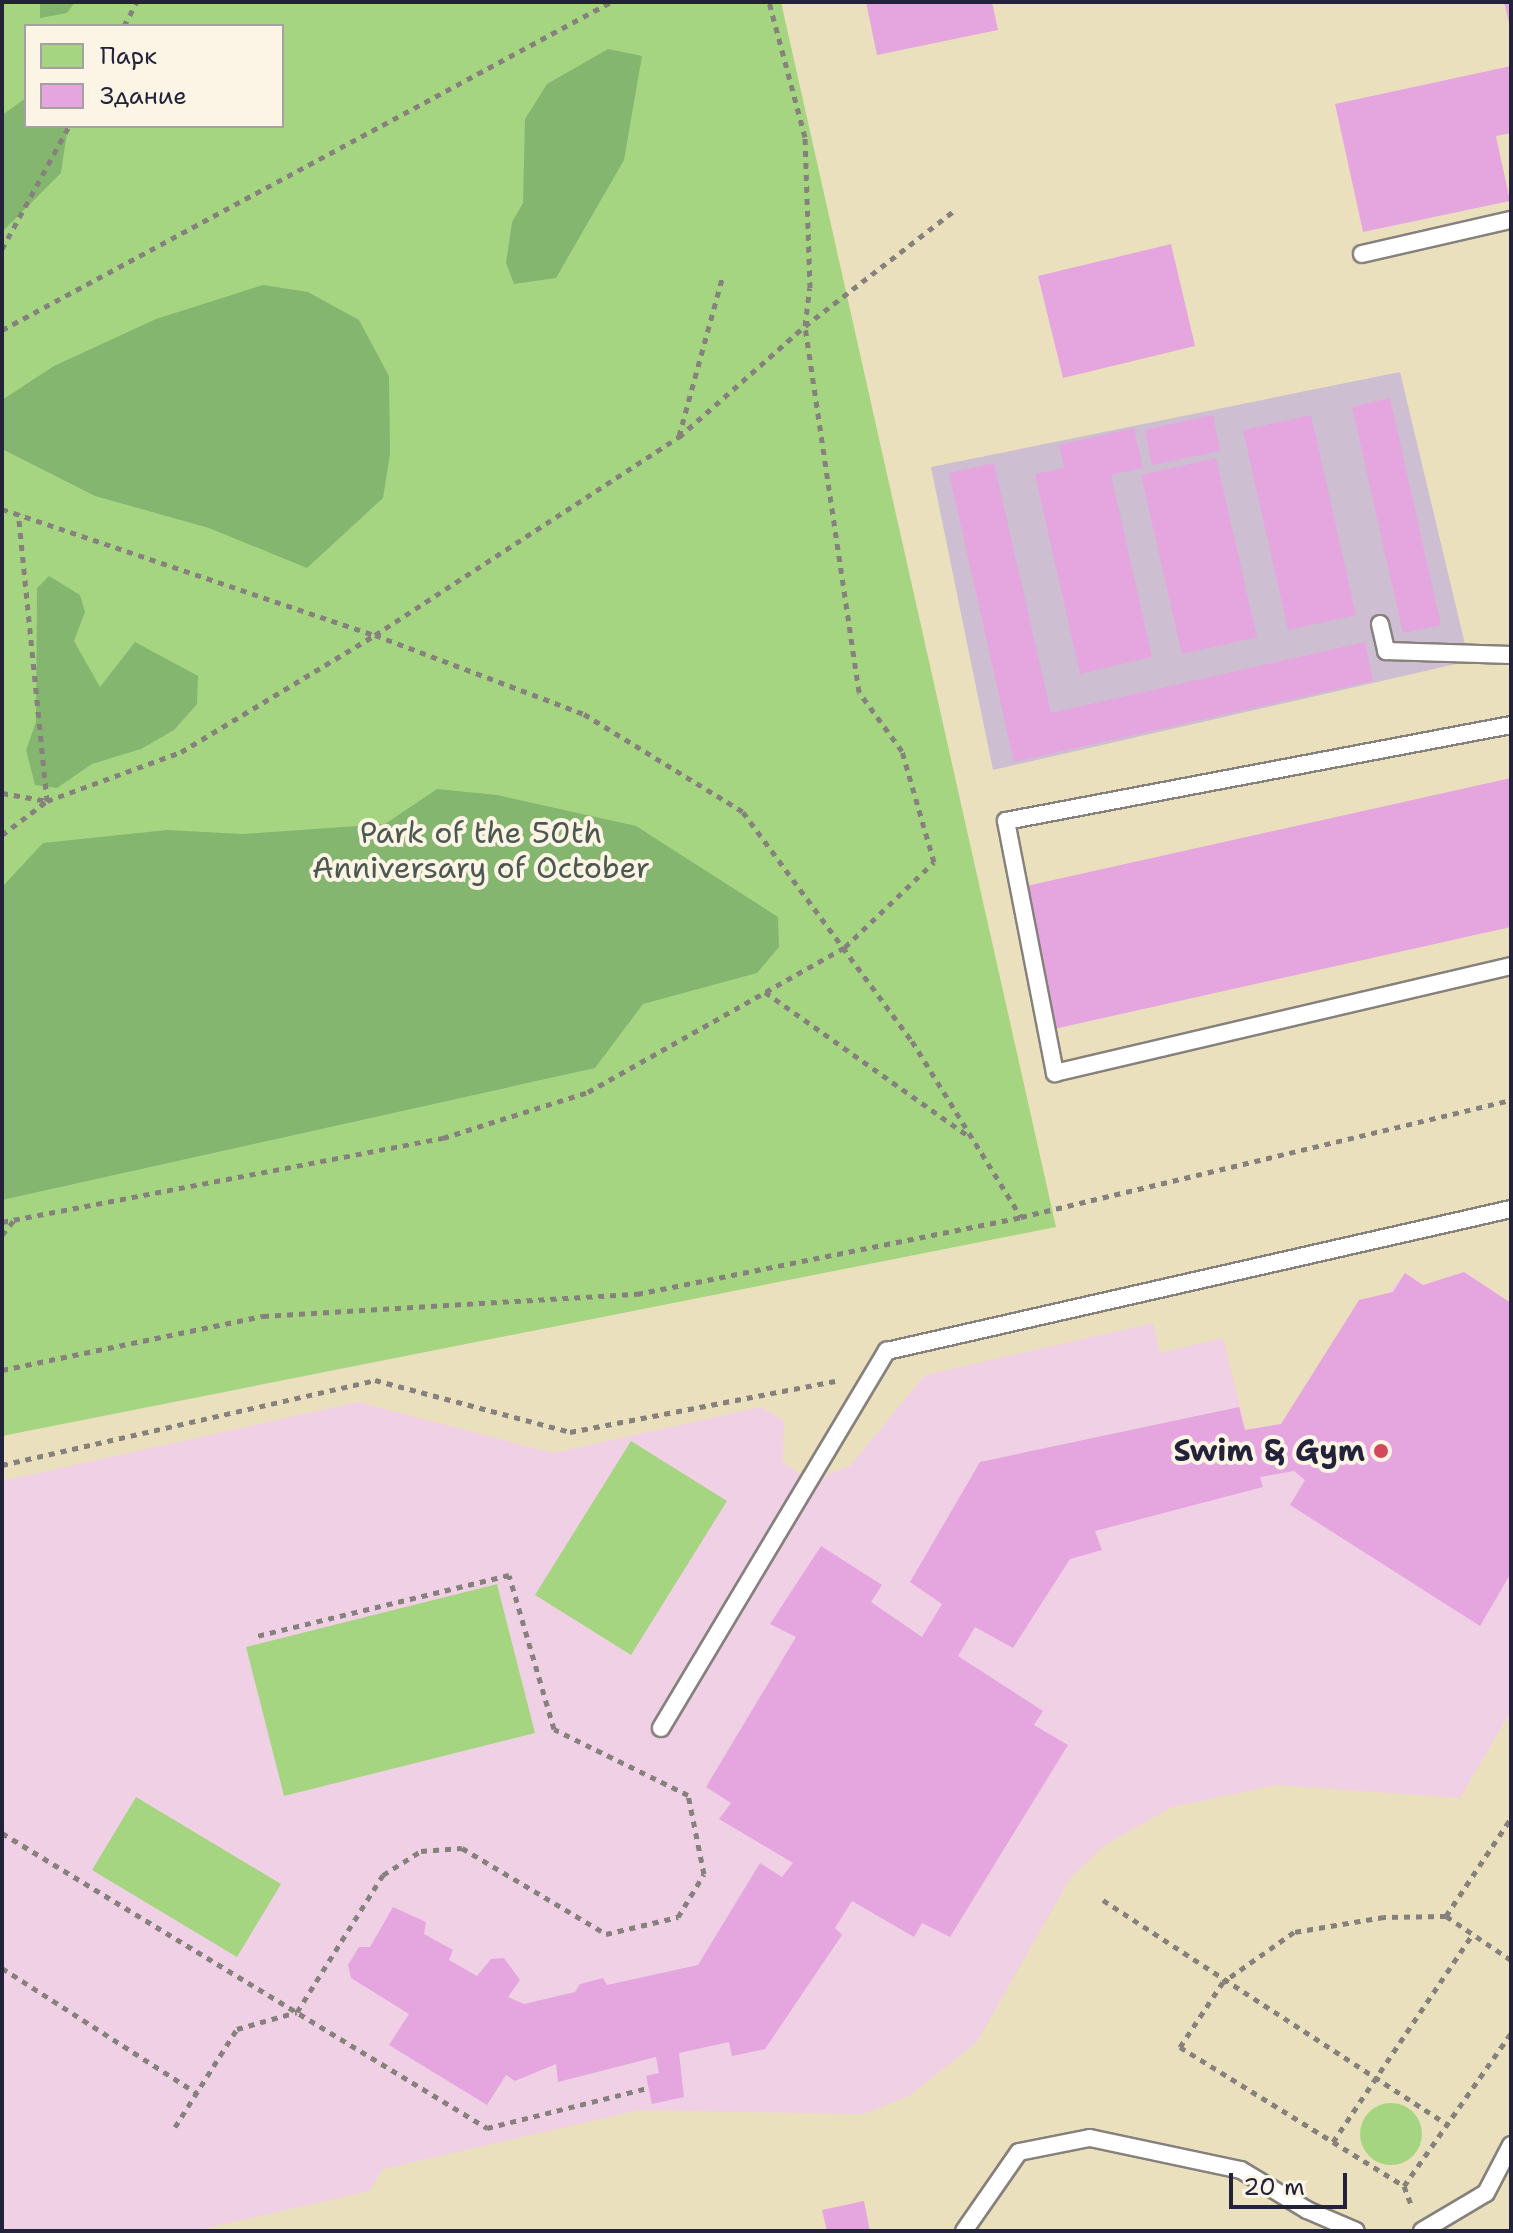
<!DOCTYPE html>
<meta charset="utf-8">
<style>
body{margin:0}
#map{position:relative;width:1513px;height:2233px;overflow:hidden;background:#ebe0bd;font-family:"Shantell Sans",sans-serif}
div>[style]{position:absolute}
.built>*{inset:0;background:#f0d0e4}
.industrial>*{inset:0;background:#cebed1}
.green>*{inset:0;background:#a6d582}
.round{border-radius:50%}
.forest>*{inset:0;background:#84b670}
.building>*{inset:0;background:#e5a6e0}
.path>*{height:5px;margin-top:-2.5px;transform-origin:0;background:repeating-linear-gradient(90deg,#86817c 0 6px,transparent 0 12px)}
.roads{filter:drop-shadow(2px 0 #86817c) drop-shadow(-2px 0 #86817c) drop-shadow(0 2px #86817c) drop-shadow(0 -2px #86817c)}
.service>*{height:16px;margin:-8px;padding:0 8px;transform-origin:8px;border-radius:8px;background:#fff}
.dots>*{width:22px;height:22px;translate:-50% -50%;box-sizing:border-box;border:4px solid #fcf5e5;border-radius:50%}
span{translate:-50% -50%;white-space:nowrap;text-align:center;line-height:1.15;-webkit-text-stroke:8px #fcf5e5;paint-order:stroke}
.park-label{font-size:30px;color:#4a5850}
.poi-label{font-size:30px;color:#22223b;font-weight:700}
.right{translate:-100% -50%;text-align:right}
.frame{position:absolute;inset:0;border:4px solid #22223b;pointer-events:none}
.legend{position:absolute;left:24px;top:24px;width:260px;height:104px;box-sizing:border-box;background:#fcf5e5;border:2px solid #a5a1a1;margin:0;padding:10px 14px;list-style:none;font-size:24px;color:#22223b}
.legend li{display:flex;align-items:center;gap:16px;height:40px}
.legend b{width:40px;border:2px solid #a5a1a1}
.scale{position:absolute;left:1229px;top:2173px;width:118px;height:36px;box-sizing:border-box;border:4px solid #22223b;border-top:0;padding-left:10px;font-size:24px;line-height:28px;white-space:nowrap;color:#22223b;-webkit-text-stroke:6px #fcf5e5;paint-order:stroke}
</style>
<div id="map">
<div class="built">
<div style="clip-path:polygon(1464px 1272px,1511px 1303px,1511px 1711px,1460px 1798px,1277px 1785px,1172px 1807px,1105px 1845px,1071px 1877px,976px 2043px,909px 2096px,863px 2114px,639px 2110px,383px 2169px,369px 2191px,193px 2231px,2px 2231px,2px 1481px,358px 1402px,553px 1453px,761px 1407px,784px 1421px,783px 1462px,810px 1481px,850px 1466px,925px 1375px,1153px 1323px,1160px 1353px,1223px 1338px,1246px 1430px,1281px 1424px,1405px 1273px,1424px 1285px)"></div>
</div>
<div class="industrial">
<div style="clip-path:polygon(1400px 372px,1469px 661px,993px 770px,931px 467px)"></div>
</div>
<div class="green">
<div style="clip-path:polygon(evenodd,2px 2px,781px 2px,1056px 1227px,2px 1436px,2px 2px,26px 26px,282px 26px,282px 126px,26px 126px,26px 26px)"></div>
<div style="clip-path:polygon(631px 1441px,727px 1501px,631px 1655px,535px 1595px)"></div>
<div style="clip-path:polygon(497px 1584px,535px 1733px,284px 1796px,246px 1647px)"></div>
<div style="clip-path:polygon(136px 1797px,281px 1884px,237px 1957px,92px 1870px)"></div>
<div class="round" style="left:1360px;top:2103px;width:62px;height:62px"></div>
</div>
<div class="forest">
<div style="clip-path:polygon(40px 2px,75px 2px,67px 13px,40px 18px)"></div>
<div style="clip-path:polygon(608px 49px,642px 56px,624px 160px,556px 278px,514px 284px,506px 263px,512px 222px,523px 203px,525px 119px,547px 84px)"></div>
<div style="clip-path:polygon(26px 98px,26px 126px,68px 126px,61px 173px,2px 232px,2px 115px)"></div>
<div style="clip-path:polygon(263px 285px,308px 292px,359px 320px,389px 376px,390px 454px,383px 498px,307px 568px,209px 528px,95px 496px,2px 449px,2px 400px,54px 366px,156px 319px)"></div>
<div style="clip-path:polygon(49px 576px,80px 595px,85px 612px,74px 641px,100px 687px,135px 642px,198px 676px,197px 704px,174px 730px,141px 749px,92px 764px,57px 788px,35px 785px,26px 750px,36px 722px,37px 588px)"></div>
<div style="clip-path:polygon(437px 789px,497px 795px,636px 826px,778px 917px,779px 947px,757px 973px,643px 1004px,595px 1068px,2px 1200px,2px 887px,43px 843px,167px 830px,242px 834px,385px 824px)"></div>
</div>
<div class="building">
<div style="clip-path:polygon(866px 2px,992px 2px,998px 30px,877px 55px)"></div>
<div style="clip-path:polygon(1504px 2px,1511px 2px,1511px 27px,1510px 27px)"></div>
<div style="clip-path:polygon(1511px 66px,1511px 133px,1496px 136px,1510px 201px,1363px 232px,1335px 104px)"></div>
<div style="clip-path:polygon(1171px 244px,1195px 346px,1063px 378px,1038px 276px)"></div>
<div style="clip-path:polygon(1390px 398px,1441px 625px,1403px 633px,1352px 407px)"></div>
<div style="clip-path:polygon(1213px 415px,1220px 451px,1152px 465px,1145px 430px)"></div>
<div style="clip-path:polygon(1311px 415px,1356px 615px,1288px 630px,1243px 430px)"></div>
<div style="clip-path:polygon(1134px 428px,1143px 468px,1111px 475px,1152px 657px,1080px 674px,1035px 474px,1064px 468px,1059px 445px)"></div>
<div style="clip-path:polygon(1216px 458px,1257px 637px,1182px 654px,1141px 475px)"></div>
<div style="clip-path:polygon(994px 463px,1051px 713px,1365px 642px,1373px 681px,1014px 762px,949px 473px)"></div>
<div style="clip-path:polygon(1511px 778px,1511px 927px,1054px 1029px,1022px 887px)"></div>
<div style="clip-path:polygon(1464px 1272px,1511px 1303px,1511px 1573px,1480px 1626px,1290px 1505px,1305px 1480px,1294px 1471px,1260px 1477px,1263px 1487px,1095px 1531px,1102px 1550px,1070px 1559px,1013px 1648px,975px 1627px,958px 1656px,1043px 1711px,1034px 1725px,1068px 1745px,950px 1937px,922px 1923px,914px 1937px,852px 1901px,835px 1928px,842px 1935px,765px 2049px,732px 2056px,729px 2042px,679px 2053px,684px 2097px,652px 2104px,646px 2076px,659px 2073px,656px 2057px,558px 2082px,556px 2064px,515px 2081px,506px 2075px,487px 2105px,389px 2045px,409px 2014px,351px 1978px,348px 1965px,359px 1947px,370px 1947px,393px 1907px,426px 1922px,424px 1934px,453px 1950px,449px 1960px,477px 1976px,491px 1959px,504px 1958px,520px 1980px,508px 1997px,524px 2004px,575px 1992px,580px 1984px,603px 1978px,607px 1985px,698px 1965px,760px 1863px,782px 1877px,793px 1863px,719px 1819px,731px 1803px,706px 1787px,796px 1637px,770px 1624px,821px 1546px,882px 1585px,871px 1602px,922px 1637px,942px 1604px,910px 1582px,980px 1462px,1239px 1407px,1245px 1430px,1281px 1424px,1359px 1300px,1393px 1292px,1405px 1273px,1423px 1285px)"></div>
<div style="clip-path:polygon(864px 2201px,870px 2231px,827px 2231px,822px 2210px)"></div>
</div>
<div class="path">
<div style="left:124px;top:26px;width:27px;rotate:-62deg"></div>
<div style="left:2px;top:249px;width:140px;rotate:-61.4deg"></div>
<div style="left:2px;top:330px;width:692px;rotate:-28.31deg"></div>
<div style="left:679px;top:436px;width:167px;rotate:-74.7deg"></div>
<div style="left:2px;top:509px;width:394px;rotate:18.7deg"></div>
<div style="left:375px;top:635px;width:223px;rotate:20.7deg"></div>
<div style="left:584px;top:714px;width:187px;rotate:31.6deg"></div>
<div style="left:743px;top:812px;width:285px;rotate:53.6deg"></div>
<div style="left:912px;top:1041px;width:207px;rotate:58.2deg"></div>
<div style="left:2px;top:793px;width:46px;rotate:10.1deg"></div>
<div style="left:47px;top:801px;width:289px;rotate:-95.7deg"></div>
<div style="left:2px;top:835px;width:56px;rotate:-37.1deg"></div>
<div style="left:47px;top:801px;width:143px;rotate:-20.1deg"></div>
<div style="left:181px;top:752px;width:227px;rotate:-31.1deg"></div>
<div style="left:375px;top:635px;width:363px;rotate:-33.1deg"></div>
<div style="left:679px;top:437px;width:168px;rotate:-41.4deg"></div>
<div style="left:805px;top:326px;width:190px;rotate:-37.7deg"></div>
<div style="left:765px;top:992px;width:247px;rotate:35.3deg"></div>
<div style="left:2px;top:1222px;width:449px;rotate:-10.8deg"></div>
<div style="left:443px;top:1138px;width:152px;rotate:-17.6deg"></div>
<div style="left:588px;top:1092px;width:295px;rotate:-29.4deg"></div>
<div style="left:845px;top:947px;width:123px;rotate:-43.7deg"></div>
<div style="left:934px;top:862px;width:116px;rotate:-106.1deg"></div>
<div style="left:902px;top:751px;width:73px;rotate:-126.1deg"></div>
<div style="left:859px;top:692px;width:370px;rotate:-98.4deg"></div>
<div style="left:805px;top:326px;width:38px;rotate:-83deg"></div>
<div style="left:810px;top:288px;width:151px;rotate:-91.9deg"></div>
<div style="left:805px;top:137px;width:140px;rotate:-104.9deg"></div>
<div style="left:2px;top:1235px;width:19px;rotate:-51deg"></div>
<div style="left:2px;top:1370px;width:267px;rotate:-11.7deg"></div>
<div style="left:263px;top:1316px;width:375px;rotate:-3.4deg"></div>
<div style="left:637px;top:1294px;width:392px;rotate:-11.3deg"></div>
<div style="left:1021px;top:1217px;width:504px;rotate:-13.43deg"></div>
<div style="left:2px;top:1465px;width:383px;rotate:-12.8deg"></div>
<div style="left:375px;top:1380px;width:202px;rotate:14.9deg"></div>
<div style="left:570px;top:1432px;width:270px;rotate:-10.9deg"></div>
<div style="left:2px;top:1833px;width:568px;rotate:31.31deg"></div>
<div style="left:487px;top:2128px;width:166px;rotate:-14deg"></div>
<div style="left:1103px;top:1900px;width:411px;rotate:33.1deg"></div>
<div style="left:1446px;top:1916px;width:118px;rotate:-56.4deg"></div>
<div style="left:1511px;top:1960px;width:78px;rotate:-145.9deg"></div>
<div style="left:1446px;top:1916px;width:62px;rotate:179.1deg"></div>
<div style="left:1384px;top:1917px;width:91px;rotate:170.5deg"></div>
<div style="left:1294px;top:1932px;width:87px;rotate:144.8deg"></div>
<div style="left:1223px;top:1982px;width:78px;rotate:123.5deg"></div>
<div style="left:1180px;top:2047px;width:264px;rotate:31.8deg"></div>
<div style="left:1404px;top:2186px;width:187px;rotate:-55deg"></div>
<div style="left:2px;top:1968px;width:232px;rotate:32.7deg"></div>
<div style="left:175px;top:2127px;width:116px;rotate:-57.7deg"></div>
<div style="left:237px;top:2029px;width:62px;rotate:-15.8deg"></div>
<div style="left:297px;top:2012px;width:162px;rotate:-57.9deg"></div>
<div style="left:383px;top:1875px;width:45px;rotate:-32.3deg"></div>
<div style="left:421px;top:1851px;width:41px;rotate:-4.2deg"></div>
<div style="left:462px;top:1848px;width:168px;rotate:30.8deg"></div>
<div style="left:606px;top:1934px;width:74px;rotate:-13.3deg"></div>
<div style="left:678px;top:1917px;width:50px;rotate:-58.8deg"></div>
<div style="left:704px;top:1874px;width:81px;rotate:-101.4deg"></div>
<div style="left:688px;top:1795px;width:149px;rotate:-153.8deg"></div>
<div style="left:554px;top:1729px;width:160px;rotate:-106.3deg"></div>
<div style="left:509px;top:1575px;width:260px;rotate:166.4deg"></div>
<div style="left:1333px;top:2142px;width:251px;rotate:-56.1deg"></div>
<div style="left:1404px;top:2186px;width:22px;rotate:69deg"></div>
</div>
<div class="roads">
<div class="service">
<div style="left:1362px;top:254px;width:153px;rotate:-12.9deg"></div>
<div style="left:1380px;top:624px;width:28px;rotate:77deg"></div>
<div style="left:1386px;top:651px;width:125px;rotate:1.8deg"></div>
<div style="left:1511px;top:725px;width:514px;rotate:169.24deg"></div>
<div style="left:1006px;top:821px;width:257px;rotate:79deg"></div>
<div style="left:1055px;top:1073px;width:468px;rotate:-13.2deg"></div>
<div style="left:661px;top:1728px;width:440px;rotate:-59.1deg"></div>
<div style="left:887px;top:1351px;width:640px;rotate:-12.82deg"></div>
<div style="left:964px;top:2231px;width:96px;rotate:-55.2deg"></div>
<div style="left:1019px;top:2152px;width:72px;rotate:-11.2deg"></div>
<div style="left:1090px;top:2138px;width:154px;rotate:12deg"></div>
<div style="left:1241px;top:2170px;width:77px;rotate:31.2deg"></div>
<div style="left:1307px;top:2210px;width:53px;rotate:23.2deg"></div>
<div style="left:1422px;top:2231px;width:74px;rotate:-30.7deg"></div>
<div style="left:1486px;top:2193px;width:54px;rotate:-62.5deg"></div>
</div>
</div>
<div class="dots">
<div style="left:1381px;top:1451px;background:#d1495b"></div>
</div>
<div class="park-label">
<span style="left:481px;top:850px">Park of the 50th<br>Anniversary of October</span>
</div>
<div class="poi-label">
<span class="right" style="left:1365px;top:1451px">Swim &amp; Gym</span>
</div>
<div class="frame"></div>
<ul class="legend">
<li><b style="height:22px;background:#a6d582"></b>Парк</li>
<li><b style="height:22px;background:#e5a6e0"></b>Здание</li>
</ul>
<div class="scale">20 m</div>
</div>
